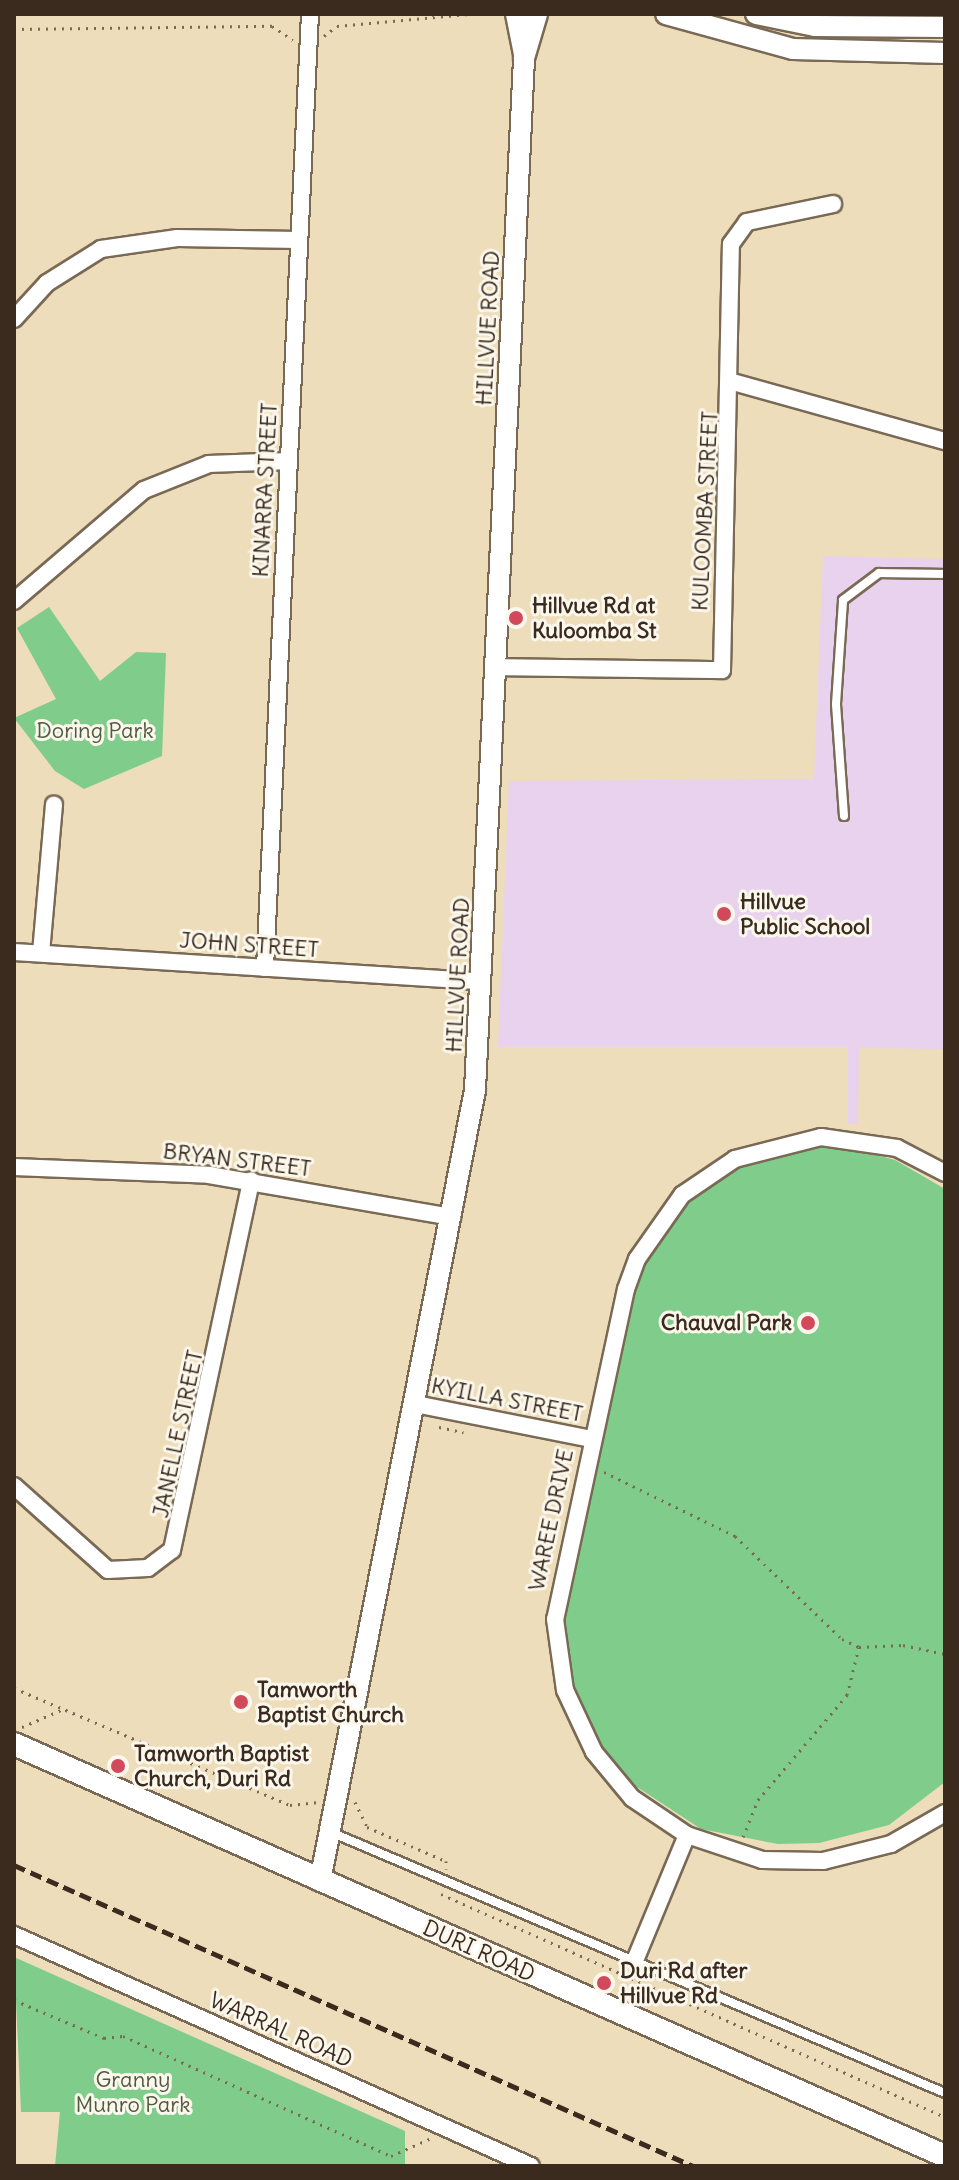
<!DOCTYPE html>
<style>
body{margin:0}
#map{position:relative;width:959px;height:2180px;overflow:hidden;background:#edddba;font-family:Delius,sans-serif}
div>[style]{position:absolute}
.built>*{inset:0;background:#e8d2ee}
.green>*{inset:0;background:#7fcc8b}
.path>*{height:3px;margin-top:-1.5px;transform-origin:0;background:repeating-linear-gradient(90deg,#796955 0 2px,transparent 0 8px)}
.roads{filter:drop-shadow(2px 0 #796955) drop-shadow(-2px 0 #796955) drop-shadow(0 2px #796955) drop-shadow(0 -2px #796955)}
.service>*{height:8px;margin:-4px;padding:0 4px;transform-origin:4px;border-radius:4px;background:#fff}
.minor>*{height:16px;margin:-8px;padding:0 8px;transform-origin:8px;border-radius:8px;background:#fff}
.tertiary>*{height:20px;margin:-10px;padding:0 10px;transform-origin:10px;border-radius:10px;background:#fff}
.secondary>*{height:22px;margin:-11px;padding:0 11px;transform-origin:11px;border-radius:11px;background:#fff}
.rail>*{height:5px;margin-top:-2.5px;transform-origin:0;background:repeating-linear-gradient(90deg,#3b2a1e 0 12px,transparent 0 18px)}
.dots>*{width:22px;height:22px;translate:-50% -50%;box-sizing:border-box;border:4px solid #fbf7ec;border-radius:50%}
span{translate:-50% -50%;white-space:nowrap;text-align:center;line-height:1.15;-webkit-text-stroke:6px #fbf7ec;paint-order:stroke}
.street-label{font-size:22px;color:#3b2a1e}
.poi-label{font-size:22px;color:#3b2a1e;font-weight:700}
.left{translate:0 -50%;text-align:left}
.right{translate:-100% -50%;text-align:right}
.park-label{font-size:22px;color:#4f5b3f}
.frame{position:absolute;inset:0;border:16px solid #3b2a1e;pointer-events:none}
</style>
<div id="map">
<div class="built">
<div style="clip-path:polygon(823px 556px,945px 559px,945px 1049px,859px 1048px,858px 1124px,848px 1124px,848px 1047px,498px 1047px,509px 781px,814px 779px)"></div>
</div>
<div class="green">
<div style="clip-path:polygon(49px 607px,100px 681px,136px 652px,166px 653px,162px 756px,84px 789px,55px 771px,14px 718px,56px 699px,17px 628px)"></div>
<div style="clip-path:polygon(803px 1148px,850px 1148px,895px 1160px,945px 1189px,945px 1782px,889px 1825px,819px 1843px,778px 1844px,701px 1829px,628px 1781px,592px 1740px,569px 1689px,559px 1635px,635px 1275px,680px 1204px,737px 1166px)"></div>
<div style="clip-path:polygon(14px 1957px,405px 2131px,405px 2166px,55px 2166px,60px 2112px,21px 2112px)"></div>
</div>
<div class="path">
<div style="left:14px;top:29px;width:258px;rotate:-0.7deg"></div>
<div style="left:272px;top:26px;width:25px;rotate:34deg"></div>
<div style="left:324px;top:36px;width:16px;rotate:-38deg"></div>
<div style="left:337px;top:26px;width:132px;rotate:-5.2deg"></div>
<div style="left:439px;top:1427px;width:25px;rotate:12deg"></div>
<div style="left:557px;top:1450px;width:16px;rotate:22deg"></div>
<div style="left:604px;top:1472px;width:146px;rotate:26deg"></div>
<div style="left:735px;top:1536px;width:149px;rotate:43.9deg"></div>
<div style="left:842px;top:1639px;width:19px;rotate:25deg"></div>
<div style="left:859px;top:1647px;width:44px;rotate:-2.6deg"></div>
<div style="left:903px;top:1645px;width:43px;rotate:12.1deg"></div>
<div style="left:14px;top:1688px;width:300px;rotate:23deg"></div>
<div style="left:290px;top:1805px;width:27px;rotate:-6deg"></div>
<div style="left:22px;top:1727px;width:48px;rotate:-23.4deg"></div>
<div style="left:355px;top:1802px;width:28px;rotate:64deg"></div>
<div style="left:367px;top:1827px;width:86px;rotate:23.3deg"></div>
<div style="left:446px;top:1861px;width:8px;rotate:90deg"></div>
<div style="left:743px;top:1837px;width:40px;rotate:-68deg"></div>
<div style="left:758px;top:1800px;width:138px;rotate:-49.7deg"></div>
<div style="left:847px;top:1695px;width:49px;rotate:-76deg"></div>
<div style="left:441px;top:1894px;width:551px;rotate:23.87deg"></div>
<div style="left:14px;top:2000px;width:98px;rotate:22.9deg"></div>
<div style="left:104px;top:2038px;width:19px;rotate:-6deg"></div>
<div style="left:123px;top:2036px;width:294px;rotate:24.1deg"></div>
<div style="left:391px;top:2156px;width:42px;rotate:-24.1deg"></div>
</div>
<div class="roads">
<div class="service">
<div style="left:844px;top:816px;width:112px;rotate:-94.1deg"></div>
<div style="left:836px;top:704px;width:104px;rotate:-86.1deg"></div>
<div style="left:843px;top:600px;width:45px;rotate:-36.9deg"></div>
<div style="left:879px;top:573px;width:66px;rotate:0.9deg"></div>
<div style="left:333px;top:1833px;width:665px;rotate:23.02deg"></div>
</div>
<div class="minor">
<div style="left:14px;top:319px;width:49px;rotate:-47.5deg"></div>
<div style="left:47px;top:283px;width:64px;rotate:-32.2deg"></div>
<div style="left:101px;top:249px;width:77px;rotate:-8.2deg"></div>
<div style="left:177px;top:238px;width:122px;rotate:0.9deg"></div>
<div style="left:733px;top:382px;width:220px;rotate:15.6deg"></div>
<div style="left:14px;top:601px;width:171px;rotate:-40.5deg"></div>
<div style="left:144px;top:490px;width:70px;rotate:-21.8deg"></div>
<div style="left:209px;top:464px;width:80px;rotate:-2.1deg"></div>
<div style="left:497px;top:667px;width:225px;rotate:0.8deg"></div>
<div style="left:722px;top:670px;width:426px;rotate:-88.8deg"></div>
<div style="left:731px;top:244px;width:27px;rotate:-54deg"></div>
<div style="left:747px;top:222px;width:88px;rotate:-11.8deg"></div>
<div style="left:14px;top:952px;width:468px;rotate:3.6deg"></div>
<div style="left:41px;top:953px;width:149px;rotate:-85deg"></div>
<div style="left:265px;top:968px;width:955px;rotate:-87.3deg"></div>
<div style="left:14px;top:1167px;width:195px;rotate:2.3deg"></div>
<div style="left:209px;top:1175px;width:247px;rotate:9.8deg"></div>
<div style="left:945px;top:1173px;width:54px;rotate:-152.5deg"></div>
<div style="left:897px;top:1148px;width:77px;rotate:-171.8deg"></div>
<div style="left:821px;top:1137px;width:89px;rotate:165.7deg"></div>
<div style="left:735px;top:1159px;width:64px;rotate:145.8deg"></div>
<div style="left:682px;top:1195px;width:78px;rotate:125.1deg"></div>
<div style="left:637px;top:1259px;width:32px;rotate:110deg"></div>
<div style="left:626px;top:1289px;width:338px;rotate:102.1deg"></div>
<div style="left:555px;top:1619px;width:72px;rotate:82deg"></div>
<div style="left:565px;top:1690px;width:68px;rotate:64.9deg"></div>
<div style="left:594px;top:1752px;width:60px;rotate:50.4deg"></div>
<div style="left:632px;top:1798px;width:66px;rotate:33.9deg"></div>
<div style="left:687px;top:1835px;width:79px;rotate:18.4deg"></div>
<div style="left:762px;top:1860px;width:61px;rotate:0.9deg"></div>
<div style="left:823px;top:1861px;width:70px;rotate:-14deg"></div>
<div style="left:891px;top:1844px;width:62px;rotate:-29.9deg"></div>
<div style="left:415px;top:1404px;width:179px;rotate:11.2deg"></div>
<div style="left:14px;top:1486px;width:126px;rotate:41.8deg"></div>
<div style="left:108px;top:1570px;width:40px;rotate:-2.9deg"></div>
<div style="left:148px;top:1568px;width:30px;rotate:-37deg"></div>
<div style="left:172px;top:1550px;width:378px;rotate:-77.9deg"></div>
<div style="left:14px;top:1935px;width:566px;rotate:24.08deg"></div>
<div style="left:636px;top:1958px;width:133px;rotate:-67.5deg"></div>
</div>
<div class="tertiary">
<div style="left:516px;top:14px;width:41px;rotate:78.7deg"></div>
<div style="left:666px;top:14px;width:132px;rotate:15.4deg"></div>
<div style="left:793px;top:49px;width:152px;rotate:1.5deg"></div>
<div style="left:756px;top:14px;width:60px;rotate:11.5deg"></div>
<div style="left:815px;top:26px;width:130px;rotate:0.4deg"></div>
<div style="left:320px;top:1881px;width:806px;rotate:-78.91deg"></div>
<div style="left:475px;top:1090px;width:1033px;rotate:-87.28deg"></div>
<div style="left:524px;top:58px;width:46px;rotate:-73.5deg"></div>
</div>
<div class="secondary">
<div style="left:14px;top:1744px;width:1018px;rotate:23.87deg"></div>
</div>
</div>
<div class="rail">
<div style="left:14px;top:1865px;width:743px;rotate:23.91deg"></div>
</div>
<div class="dots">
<div style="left:516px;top:618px;background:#d1495b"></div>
<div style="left:724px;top:914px;background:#d1495b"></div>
<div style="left:808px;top:1323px;background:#d1495b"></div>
<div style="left:241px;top:1702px;background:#d1495b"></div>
<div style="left:118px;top:1766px;background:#d1495b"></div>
<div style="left:604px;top:1983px;background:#d1495b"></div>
</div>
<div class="street-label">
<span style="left:488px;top:328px;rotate:-87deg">HILLVUE ROAD</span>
<span style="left:265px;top:490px;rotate:-87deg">KINARRA STREET</span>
<span style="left:705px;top:511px;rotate:-87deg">KULOOMBA STREET</span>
<span style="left:249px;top:945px;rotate:4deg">JOHN STREET</span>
<span style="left:458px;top:975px;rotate:-87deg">HILLVUE ROAD</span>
<span style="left:237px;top:1160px;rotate:7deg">BRYAN STREET</span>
<span style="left:507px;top:1400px;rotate:11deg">KYILLA STREET</span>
<span style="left:178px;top:1434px;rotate:-78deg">JANELLE STREET</span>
<span style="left:551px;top:1520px;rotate:-78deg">WAREE DRIVE</span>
<span style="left:479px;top:1951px;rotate:24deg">DURI ROAD</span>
<span style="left:281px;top:2030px;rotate:24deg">WARRAL ROAD</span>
</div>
<div class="poi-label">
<span class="left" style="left:532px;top:618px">Hillvue Rd at<br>Kuloomba St</span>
<span class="left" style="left:740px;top:914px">Hillvue<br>Public School</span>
<span class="right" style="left:792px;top:1323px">Chauval Park</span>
<span class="left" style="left:257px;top:1702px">Tamworth<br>Baptist Church</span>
<span class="left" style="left:134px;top:1766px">Tamworth Baptist<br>Church, Duri Rd</span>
<span class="left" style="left:620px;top:1983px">Duri Rd after<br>Hillvue Rd</span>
</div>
<div class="park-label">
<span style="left:95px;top:731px">Doring Park</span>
<span style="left:133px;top:2092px">Granny<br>Munro Park</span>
</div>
<div class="frame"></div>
</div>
